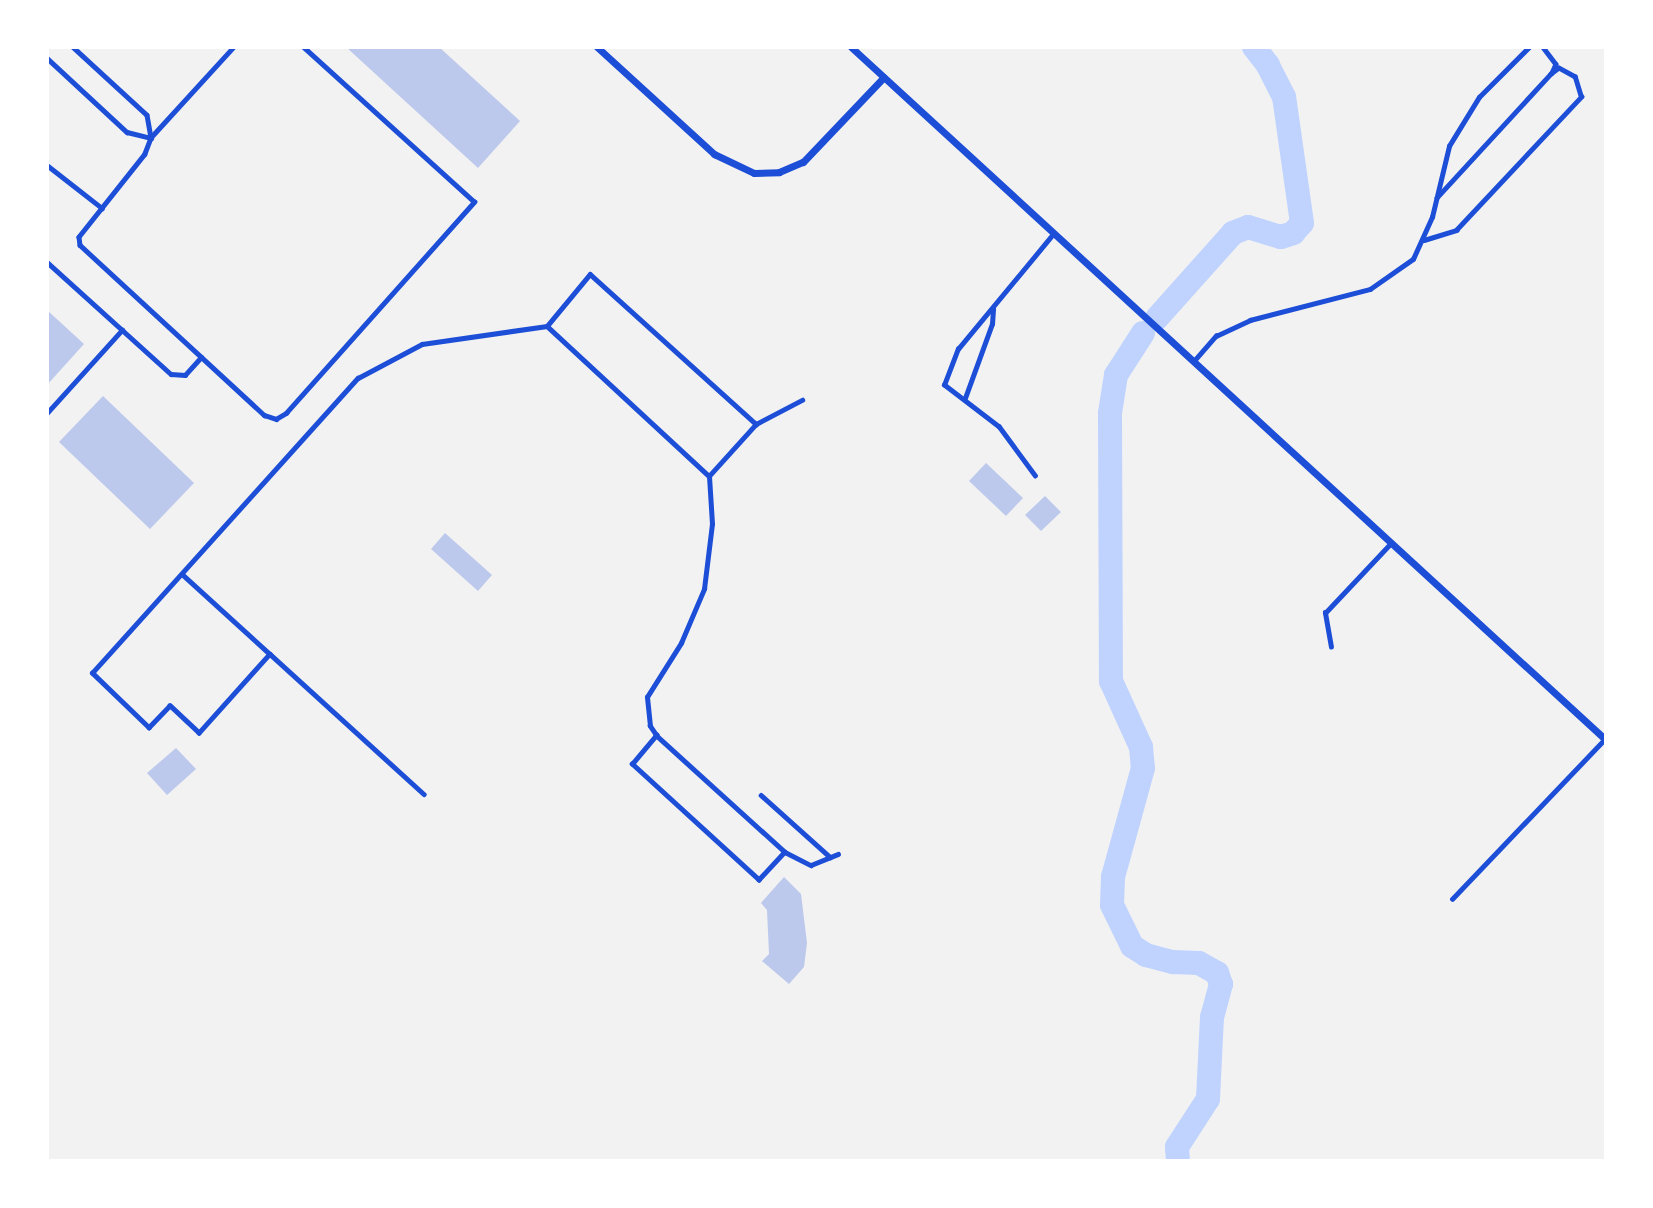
<!DOCTYPE html>
<style>
body{margin:0}
#map{position:relative;width:1653px;height:1208px;overflow:hidden;background:#f2f2f2;font-family:Georgia,serif}
div>[style]{position:absolute}
.river>*{height:24px;margin:-12px;padding:0 12px;transform-origin:12px;border-radius:12px;background:#bfd3fe}
.building>*{inset:0;background:#bdc9ec}
.service>*{height:4.5px;margin:-2.25px;padding:0 2.25px;transform-origin:2.25px;border-radius:2.25px;background:#1d4ed8}
.minor>*{height:7px;margin:-3.5px;padding:0 3.5px;transform-origin:3.5px;border-radius:3.5px;background:#1d4ed8}
span{translate:-50% -50%;white-space:nowrap;text-align:center;line-height:1.15;-webkit-text-stroke:7px #fff;paint-order:stroke}
.frame{position:absolute;inset:0;border:49px solid #fff;pointer-events:none}
</style>
<div id="map">
<div class="river">
<div style="left:1157px;top:318px;width:114px;rotate:-48.2deg"></div>
<div style="left:1233px;top:233px;width:16px;rotate:-22deg"></div>
<div style="left:1248px;top:227px;width:34px;rotate:17deg"></div>
<div style="left:1281px;top:237px;width:13px;rotate:-18deg"></div>
<div style="left:1293px;top:233px;width:13px;rotate:-48deg"></div>
<div style="left:1302px;top:223px;width:127px;rotate:-98.1deg"></div>
<div style="left:1284px;top:97px;width:36px;rotate:-117deg"></div>
<div style="left:1268px;top:65px;width:23px;rotate:-128deg"></div>
<div style="left:1143px;top:333px;width:50px;rotate:122.7deg"></div>
<div style="left:1116px;top:375px;width:38px;rotate:99deg"></div>
<div style="left:1110px;top:413px;width:268px;rotate:89.8deg"></div>
<div style="left:1111px;top:681px;width:72px;rotate:65.6deg"></div>
<div style="left:1141px;top:747px;width:21px;rotate:85deg"></div>
<div style="left:1143px;top:768px;width:113px;rotate:105.4deg"></div>
<div style="left:1113px;top:877px;width:28px;rotate:92deg"></div>
<div style="left:1112px;top:905px;width:46px;rotate:64deg"></div>
<div style="left:1132px;top:946px;width:17px;rotate:33deg"></div>
<div style="left:1146px;top:955px;width:28px;rotate:15deg"></div>
<div style="left:1173px;top:962px;width:26px;rotate:2deg"></div>
<div style="left:1199px;top:963px;width:21px;rotate:29deg"></div>
<div style="left:1217px;top:973px;width:12px;rotate:70deg"></div>
<div style="left:1221px;top:984px;width:34px;rotate:105deg"></div>
<div style="left:1212px;top:1017px;width:82px;rotate:92.8deg"></div>
<div style="left:1208px;top:1099px;width:57px;rotate:122.9deg"></div>
<div style="left:1177px;top:1147px;width:14px;rotate:86deg"></div>
</div>
<div class="building">
<div style="clip-path:polygon(346px 47px,439px 47px,520px 121px,478px 168px)"></div>
<div style="clip-path:polygon(47px 310px,84px 344px,47px 385px)"></div>
<div style="clip-path:polygon(103px 396px,194px 483px,150px 529px,59px 442px)"></div>
<div style="clip-path:polygon(986px 463px,1023px 498px,1006px 516px,969px 481px)"></div>
<div style="clip-path:polygon(1045px 496px,1061px 512px,1041px 531px,1025px 515px)"></div>
<div style="clip-path:polygon(445px 533px,492px 575px,478px 591px,431px 549px)"></div>
<div style="clip-path:polygon(176px 748px,196px 769px,167px 795px,147px 773px)"></div>
<div style="clip-path:polygon(784px 877px,801px 894px,807px 943px,804px 967px,789px 984px,762px 961px,769px 954px,767px 910px,761px 903px)"></div>
</div>
<div class="service">
<div style="left:73px;top:47px;width:100px;rotate:42.6deg"></div>
<div style="left:147px;top:115px;width:23px;rotate:80deg"></div>
<div style="left:234px;top:47px;width:123px;rotate:132.4deg"></div>
<div style="left:151px;top:138px;width:17px;rotate:111deg"></div>
<div style="left:145px;top:154px;width:106px;rotate:128.5deg"></div>
<div style="left:79px;top:237px;width:8px;rotate:83deg"></div>
<div style="left:80px;top:245px;width:251px;rotate:42.7deg"></div>
<div style="left:264px;top:415px;width:13px;rotate:18deg"></div>
<div style="left:276px;top:419px;width:12px;rotate:-31deg"></div>
<div style="left:286px;top:413px;width:283px;rotate:-48.3deg"></div>
<div style="left:474px;top:202px;width:231px;rotate:-137.8deg"></div>
<div style="left:1543px;top:47px;width:21px;rotate:53deg"></div>
<div style="left:1556px;top:64px;width:10px;rotate:114deg"></div>
<div style="left:47px;top:58px;width:109px;rotate:42.8deg"></div>
<div style="left:127px;top:132px;width:25px;rotate:14deg"></div>
<div style="left:47px;top:165px;width:70px;rotate:38deg"></div>
<div style="left:1424px;top:240px;width:34px;rotate:-17deg"></div>
<div style="left:1456px;top:230px;width:183px;rotate:-46.8deg"></div>
<div style="left:1581px;top:97px;width:21px;rotate:-107deg"></div>
<div style="left:1575px;top:77px;width:18px;rotate:-151deg"></div>
<div style="left:1559px;top:68px;width:10px;rotate:143deg"></div>
<div style="left:1551px;top:74px;width:168px;rotate:132.6deg"></div>
<div style="left:47px;top:262px;width:167px;rotate:42.1deg"></div>
<div style="left:171px;top:374px;width:14px;rotate:4deg"></div>
<div style="left:185px;top:375px;width:24px;rotate:-48deg"></div>
<div style="left:547px;top:326px;width:221px;rotate:42.8deg"></div>
<div style="left:709px;top:476px;width:70px;rotate:-47.9deg"></div>
<div style="left:1193px;top:362px;width:35px;rotate:-49deg"></div>
<div style="left:1216px;top:336px;width:38px;rotate:-25deg"></div>
<div style="left:1250px;top:320px;width:124px;rotate:-14.5deg"></div>
<div style="left:1370px;top:289px;width:52px;rotate:-34.9deg"></div>
<div style="left:1413px;top:259px;width:46px;rotate:-65.7deg"></div>
<div style="left:1432px;top:217px;width:73px;rotate:-76.5deg"></div>
<div style="left:1449px;top:146px;width:57px;rotate:-58.5deg"></div>
<div style="left:1479px;top:97px;width:71px;rotate:-45deg"></div>
<div style="left:965px;top:398px;width:79px;rotate:-70deg"></div>
<div style="left:992px;top:324px;width:15px;rotate:-86deg"></div>
<div style="left:47px;top:413px;width:112px;rotate:-47.9deg"></div>
<div style="left:1035px;top:476px;width:61px;rotate:-126.3deg"></div>
<div style="left:999px;top:427px;width:69px;rotate:-142.6deg"></div>
<div style="left:944px;top:385px;width:39px;rotate:-69deg"></div>
<div style="left:958px;top:349px;width:149px;rotate:-50.4deg"></div>
<div style="left:182px;top:574px;width:119px;rotate:42.3deg"></div>
<div style="left:270px;top:654px;width:106px;rotate:131.9deg"></div>
<div style="left:199px;top:733px;width:40px;rotate:-137deg"></div>
<div style="left:170px;top:706px;width:30px;rotate:134deg"></div>
<div style="left:149px;top:728px;width:79px;rotate:-136deg"></div>
<div style="left:92px;top:673px;width:397px;rotate:-48deg"></div>
<div style="left:358px;top:378px;width:72px;rotate:-28deg"></div>
<div style="left:422px;top:344px;width:126px;rotate:-8.2deg"></div>
<div style="left:547px;top:326px;width:67px;rotate:-50.4deg"></div>
<div style="left:590px;top:274px;width:224px;rotate:42.1deg"></div>
<div style="left:756px;top:424px;width:52px;rotate:-27.6deg"></div>
<div style="left:1331px;top:647px;width:35px;rotate:-100deg"></div>
<div style="left:1325px;top:613px;width:95px;rotate:-46.7deg"></div>
<div style="left:270px;top:654px;width:208px;rotate:42.3deg"></div>
<div style="left:656px;top:735px;width:174px;rotate:42.2deg"></div>
<div style="left:785px;top:852px;width:38px;rotate:133deg"></div>
<div style="left:759px;top:880px;width:172px;rotate:-137.6deg"></div>
<div style="left:632px;top:764px;width:38px;rotate:-50deg"></div>
<div style="left:656px;top:735px;width:11px;rotate:-124deg"></div>
<div style="left:650px;top:726px;width:29px;rotate:-96deg"></div>
<div style="left:647px;top:697px;width:64px;rotate:-57.8deg"></div>
<div style="left:681px;top:643px;width:59px;rotate:-66.9deg"></div>
<div style="left:704px;top:589px;width:65px;rotate:-83deg"></div>
<div style="left:712px;top:524px;width:48px;rotate:-93.6deg"></div>
<div style="left:761px;top:795px;width:93px;rotate:41.9deg"></div>
<div style="left:785px;top:852px;width:29px;rotate:27deg"></div>
<div style="left:811px;top:865px;width:29px;rotate:-22deg"></div>
<div style="left:1452px;top:899px;width:221px;rotate:-46.3deg"></div>
</div>
<div class="minor">
<div style="left:597px;top:47px;width:159px;rotate:42.4deg"></div>
<div style="left:714px;top:154px;width:44px;rotate:25.4deg"></div>
<div style="left:754px;top:173px;width:25px;rotate:-2deg"></div>
<div style="left:779px;top:172px;width:26px;rotate:-23deg"></div>
<div style="left:803px;top:162px;width:117px;rotate:-46.4deg"></div>
<div style="left:851px;top:47px;width:1025px;rotate:42.55deg"></div>
</div>
<div class="frame"></div>
</div>
